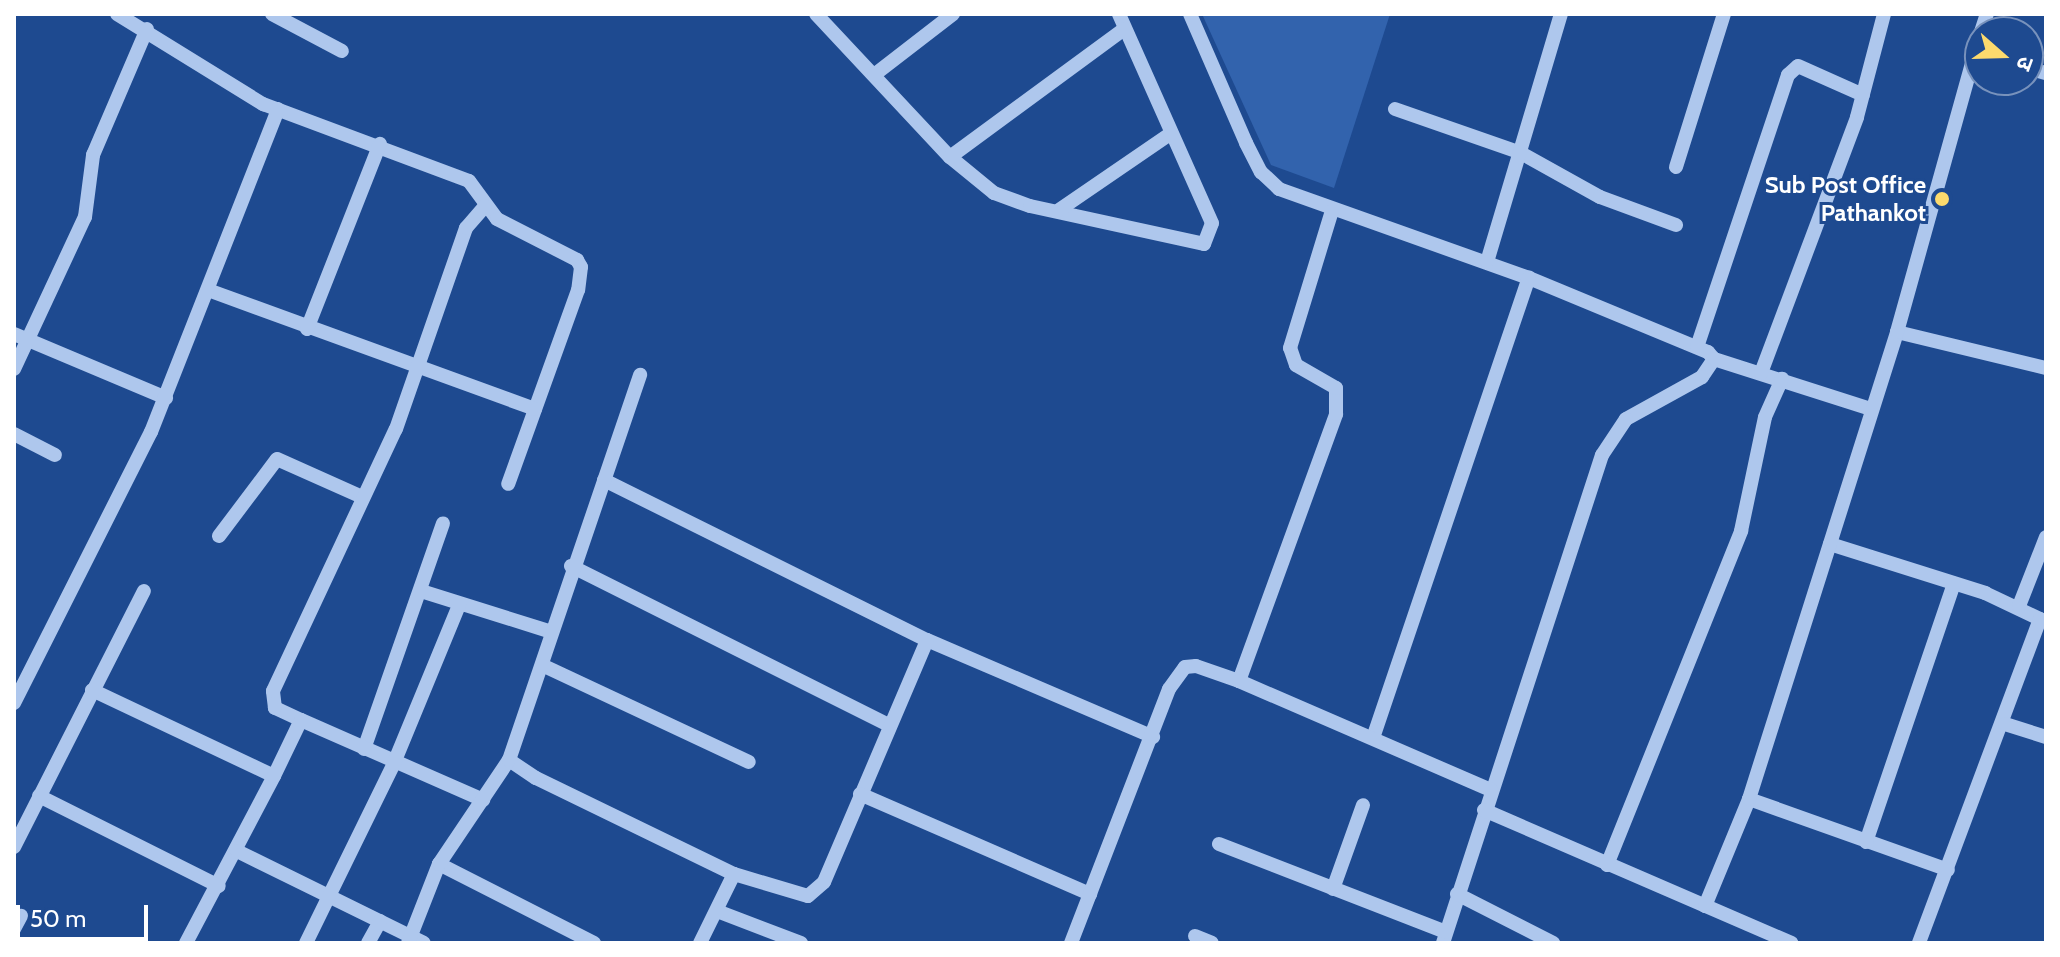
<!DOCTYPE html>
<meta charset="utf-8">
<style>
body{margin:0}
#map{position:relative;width:2060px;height:957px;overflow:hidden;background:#1e4a90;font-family:Cabin,"Noto Sans Devanagari",sans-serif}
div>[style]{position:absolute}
.green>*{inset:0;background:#3263ad}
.minor>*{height:14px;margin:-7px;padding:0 7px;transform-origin:7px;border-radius:7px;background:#aec7ed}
.dots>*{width:22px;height:22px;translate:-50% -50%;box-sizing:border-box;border:4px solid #1e4a90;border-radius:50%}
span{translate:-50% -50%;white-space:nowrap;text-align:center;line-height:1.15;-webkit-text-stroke:6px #1e4a90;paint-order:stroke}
.poi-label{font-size:24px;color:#fff;font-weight:700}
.right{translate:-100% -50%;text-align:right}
.frame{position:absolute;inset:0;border:16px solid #fff;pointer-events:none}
.north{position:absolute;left:1964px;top:16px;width:80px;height:80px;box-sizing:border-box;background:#1e4a90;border:2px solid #7892bc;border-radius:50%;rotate:110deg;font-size:22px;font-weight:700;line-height:32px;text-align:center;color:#fff}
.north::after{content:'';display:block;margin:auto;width:28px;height:36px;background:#fcda6d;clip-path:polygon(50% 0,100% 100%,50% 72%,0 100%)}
.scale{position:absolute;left:16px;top:905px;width:132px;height:36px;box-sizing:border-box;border:4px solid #fff;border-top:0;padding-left:10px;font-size:24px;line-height:28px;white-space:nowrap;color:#fff;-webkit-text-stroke:6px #1e4a90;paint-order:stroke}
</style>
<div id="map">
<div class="green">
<div style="clip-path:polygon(1202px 14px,1390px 14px,1334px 188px,1271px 165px)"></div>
</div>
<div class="minor">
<div style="left:117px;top:14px;width:172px;rotate:31.7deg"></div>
<div style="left:263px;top:104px;width:220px;rotate:20.5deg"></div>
<div style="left:469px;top:181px;width:47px;rotate:53.6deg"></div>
<div style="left:497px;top:219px;width:90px;rotate:27.1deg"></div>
<div style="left:577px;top:260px;width:8px;rotate:60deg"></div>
<div style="left:581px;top:267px;width:23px;rotate:97deg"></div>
<div style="left:578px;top:290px;width:206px;rotate:109.8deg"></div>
<div style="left:272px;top:14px;width:79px;rotate:27.9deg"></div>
<div style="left:816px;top:14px;width:196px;rotate:46.9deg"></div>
<div style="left:950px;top:157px;width:57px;rotate:39.3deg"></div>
<div style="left:994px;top:193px;width:38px;rotate:20deg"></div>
<div style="left:1030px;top:206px;width:178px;rotate:12.3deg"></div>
<div style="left:1204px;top:244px;width:22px;rotate:-69deg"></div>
<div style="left:1212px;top:223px;width:229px;rotate:-114deg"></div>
<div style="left:1190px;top:14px;width:141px;rotate:66.5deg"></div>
<div style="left:1246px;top:143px;width:33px;rotate:63deg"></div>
<div style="left:1261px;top:172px;width:25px;rotate:43deg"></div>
<div style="left:1279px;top:189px;width:265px;rotate:19.6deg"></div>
<div style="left:1529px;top:278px;width:194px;rotate:22.5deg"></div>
<div style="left:1708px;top:352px;width:9px;rotate:49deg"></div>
<div style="left:1714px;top:359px;width:22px;rotate:124deg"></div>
<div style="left:1702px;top:377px;width:87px;rotate:151.1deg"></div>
<div style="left:1626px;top:419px;width:43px;rotate:123.7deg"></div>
<div style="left:1602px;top:455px;width:513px;rotate:108.05deg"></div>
<div style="left:1981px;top:32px;width:19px;rotate:-72deg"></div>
<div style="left:2028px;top:68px;width:19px;rotate:16deg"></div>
<div style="left:874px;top:75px;width:100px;rotate:-37.7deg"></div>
<div style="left:1395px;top:109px;width:133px;rotate:19.2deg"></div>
<div style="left:1521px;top:153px;width:90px;rotate:29.1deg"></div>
<div style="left:1600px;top:197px;width:81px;rotate:20.2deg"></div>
<div style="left:950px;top:157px;width:216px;rotate:-36.3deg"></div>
<div style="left:1676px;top:167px;width:160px;rotate:-72.6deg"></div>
<div style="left:1059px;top:210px;width:135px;rotate:-34.4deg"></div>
<div style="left:1487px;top:262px;width:259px;rotate:-73.4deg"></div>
<div style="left:208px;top:290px;width:348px;rotate:20deg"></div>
<div style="left:307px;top:329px;width:199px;rotate:-68.5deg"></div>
<div style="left:1897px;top:332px;width:153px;rotate:13.6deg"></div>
<div style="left:14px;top:334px;width:165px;rotate:22.8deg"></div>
<div style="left:1697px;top:347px;width:287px;rotate:-71.5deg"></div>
<div style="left:1788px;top:75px;width:13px;rotate:-42deg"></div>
<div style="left:1798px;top:66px;width:71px;rotate:24deg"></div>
<div style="left:1714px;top:359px;width:165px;rotate:17.7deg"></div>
<div style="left:14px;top:369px;width:168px;rotate:-65deg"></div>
<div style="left:85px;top:217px;width:63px;rotate:-82.6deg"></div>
<div style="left:93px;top:155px;width:137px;rotate:-66.8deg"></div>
<div style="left:1761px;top:373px;width:273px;rotate:-69.4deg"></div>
<div style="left:1857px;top:117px;width:106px;rotate:-75.3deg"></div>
<div style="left:14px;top:434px;width:46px;rotate:27.1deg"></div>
<div style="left:604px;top:480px;width:360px;rotate:26.4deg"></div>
<div style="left:927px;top:640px;width:246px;rotate:23.2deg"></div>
<div style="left:219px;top:536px;width:96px;rotate:-53deg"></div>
<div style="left:277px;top:459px;width:93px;rotate:24.1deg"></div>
<div style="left:1830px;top:544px;width:163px;rotate:17.5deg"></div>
<div style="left:1985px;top:593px;width:61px;rotate:25.3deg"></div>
<div style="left:2040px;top:619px;width:346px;rotate:110.5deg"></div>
<div style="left:571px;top:566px;width:353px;rotate:26.6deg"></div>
<div style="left:421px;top:591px;width:137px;rotate:17.4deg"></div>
<div style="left:2019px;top:606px;width:74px;rotate:-68.6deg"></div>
<div style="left:544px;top:666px;width:226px;rotate:25.1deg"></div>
<div style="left:1239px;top:681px;width:284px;rotate:-70deg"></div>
<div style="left:1336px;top:414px;width:26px;rotate:-90deg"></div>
<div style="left:1336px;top:388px;width:46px;rotate:-150.1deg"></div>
<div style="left:1296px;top:365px;width:18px;rotate:-109deg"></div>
<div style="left:1290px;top:348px;width:143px;rotate:-73deg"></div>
<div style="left:92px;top:690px;width:201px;rotate:25.3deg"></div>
<div style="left:274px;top:776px;width:189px;rotate:117.8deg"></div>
<div style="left:14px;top:703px;width:304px;rotate:-63.2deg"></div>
<div style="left:151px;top:432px;width:347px;rotate:-68.5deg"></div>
<div style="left:301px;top:720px;width:29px;rotate:-155deg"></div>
<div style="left:275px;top:708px;width:17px;rotate:-97deg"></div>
<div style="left:273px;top:691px;width:289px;rotate:-64.9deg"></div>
<div style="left:396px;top:429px;width:213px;rotate:-70.8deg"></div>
<div style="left:466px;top:228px;width:29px;rotate:-49deg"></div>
<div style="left:2005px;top:724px;width:43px;rotate:17.6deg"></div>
<div style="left:1374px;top:735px;width:483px;rotate:-71.3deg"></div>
<div style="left:364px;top:749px;width:239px;rotate:-70.7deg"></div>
<div style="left:509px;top:760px;width:32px;rotate:34deg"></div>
<div style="left:536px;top:778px;width:220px;rotate:25.9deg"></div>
<div style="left:734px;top:874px;width:77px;rotate:16.6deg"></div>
<div style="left:808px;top:896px;width:21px;rotate:-41deg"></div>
<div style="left:824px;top:882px;width:263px;rotate:-66.9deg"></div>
<div style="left:274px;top:776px;width:62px;rotate:-64.3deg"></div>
<div style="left:301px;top:720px;width:199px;rotate:23.7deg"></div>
<div style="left:860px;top:794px;width:251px;rotate:23.5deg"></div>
<div style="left:39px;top:796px;width:201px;rotate:26.6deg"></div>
<div style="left:1749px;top:799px;width:211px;rotate:19.6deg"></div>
<div style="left:1484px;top:810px;width:335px;rotate:23.4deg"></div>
<div style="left:1866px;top:842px;width:273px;rotate:-71.2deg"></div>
<div style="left:1219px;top:844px;width:243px;rotate:21.2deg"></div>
<div style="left:14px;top:847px;width:287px;rotate:-63.1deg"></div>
<div style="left:237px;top:851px;width:208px;rotate:26.2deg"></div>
<div style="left:439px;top:864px;width:174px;rotate:27deg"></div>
<div style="left:1607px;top:865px;width:360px;rotate:-68.1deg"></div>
<div style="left:1741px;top:531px;width:116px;rotate:-78.1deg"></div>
<div style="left:1765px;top:417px;width:42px;rotate:-65.9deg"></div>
<div style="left:1333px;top:889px;width:89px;rotate:-70.3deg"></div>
<div style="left:1457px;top:894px;width:108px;rotate:27deg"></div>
<div style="left:1705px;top:906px;width:116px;rotate:-67.6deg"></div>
<div style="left:1749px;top:799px;width:490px;rotate:-72.4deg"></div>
<div style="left:1897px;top:332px;width:291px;rotate:-74.4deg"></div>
<div style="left:1975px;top:52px;width:5px;rotate:22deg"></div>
<div style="left:717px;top:911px;width:90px;rotate:20.9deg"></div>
<div style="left:14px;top:929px;width:15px;rotate:-62deg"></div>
<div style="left:1195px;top:936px;width:18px;rotate:22deg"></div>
<div style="left:306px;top:943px;width:200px;rotate:-63.9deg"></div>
<div style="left:394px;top:763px;width:171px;rotate:-67.6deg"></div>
<div style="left:368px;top:943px;width:25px;rotate:-61deg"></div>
<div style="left:408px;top:943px;width:85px;rotate:-68.6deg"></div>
<div style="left:439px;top:864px;width:125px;rotate:-56.1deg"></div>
<div style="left:509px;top:760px;width:407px;rotate:-71.2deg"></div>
<div style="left:700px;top:943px;width:77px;rotate:-63.8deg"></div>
<div style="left:1071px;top:943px;width:272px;rotate:-68.9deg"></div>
<div style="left:1169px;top:689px;width:27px;rotate:-54deg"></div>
<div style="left:1185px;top:667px;width:11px;rotate:-5deg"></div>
<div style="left:1196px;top:666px;width:46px;rotate:19.2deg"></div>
<div style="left:1239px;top:681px;width:275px;rotate:23.4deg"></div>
</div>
<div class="dots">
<div style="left:1942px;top:199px;background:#fcda6d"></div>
</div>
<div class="poi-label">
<span class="right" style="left:1926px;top:199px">Sub Post Office<br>Pathankot</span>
</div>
<div class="frame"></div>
<div class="north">उ</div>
<div class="scale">50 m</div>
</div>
